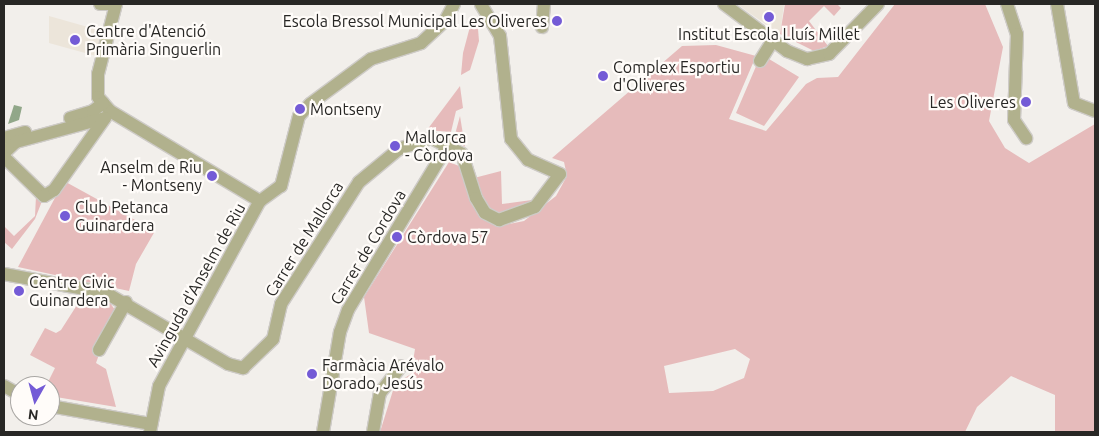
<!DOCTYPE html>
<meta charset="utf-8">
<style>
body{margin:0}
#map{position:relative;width:1099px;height:436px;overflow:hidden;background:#f2efeb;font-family:Ubuntu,sans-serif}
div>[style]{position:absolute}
.built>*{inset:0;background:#ece5da}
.green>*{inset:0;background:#e6bbbb}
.water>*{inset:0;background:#91a789}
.roads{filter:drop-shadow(1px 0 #cecbc7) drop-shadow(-1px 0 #cecbc7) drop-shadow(0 1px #cecbc7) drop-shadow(0 -1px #cecbc7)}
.minor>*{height:12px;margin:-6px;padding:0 6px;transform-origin:6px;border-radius:6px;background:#b1b18d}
.dots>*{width:14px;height:14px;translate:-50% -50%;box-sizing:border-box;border:2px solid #fffcf9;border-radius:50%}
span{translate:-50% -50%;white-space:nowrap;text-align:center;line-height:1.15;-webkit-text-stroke:4.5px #fffcf9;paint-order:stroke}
.poi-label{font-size:16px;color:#282725}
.right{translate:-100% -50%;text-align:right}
.left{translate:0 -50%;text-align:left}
.street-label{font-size:16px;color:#282725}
.frame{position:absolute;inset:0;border:5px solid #282725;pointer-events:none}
.north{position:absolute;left:10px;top:376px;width:50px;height:50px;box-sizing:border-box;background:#fffcf9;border:1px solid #a9a7a4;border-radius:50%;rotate:187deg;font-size:14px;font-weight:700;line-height:20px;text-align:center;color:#282725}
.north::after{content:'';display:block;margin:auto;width:18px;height:22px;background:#745bd6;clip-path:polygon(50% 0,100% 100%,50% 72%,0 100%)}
</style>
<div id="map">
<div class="built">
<div style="clip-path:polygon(737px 4px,784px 4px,780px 34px,748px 12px)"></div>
<div style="clip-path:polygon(49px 16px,102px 31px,96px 56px,49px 43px)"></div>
</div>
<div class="green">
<div style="clip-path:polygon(785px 4px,837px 4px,841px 8px,834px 16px,824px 6px,809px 21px,828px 46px,814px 51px,780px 34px)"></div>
<div style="clip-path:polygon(evenodd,895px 4px,985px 4px,1003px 47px,989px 121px,1005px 148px,1029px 163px,1095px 124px,1095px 432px,1055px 432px,1055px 395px,1011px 376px,977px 407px,965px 432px,380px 432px,395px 384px,411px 374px,415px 349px,369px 333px,364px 297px,449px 162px,459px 166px,472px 203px,483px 215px,504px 225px,524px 221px,556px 196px,567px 176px,564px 162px,552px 158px,682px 46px,716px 45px,756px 56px,729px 119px,766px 131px,806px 84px,817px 78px,838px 77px,895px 4px,735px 349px,750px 359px,744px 378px,713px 391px,669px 393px,664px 366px,735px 349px)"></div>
<div style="clip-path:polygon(477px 17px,479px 41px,470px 70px,461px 75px,463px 53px,472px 19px)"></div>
<div style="clip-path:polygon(773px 52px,769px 59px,799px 77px,764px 126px,736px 113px,760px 57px)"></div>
<div style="clip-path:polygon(460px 86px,463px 108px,456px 111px,451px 132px,427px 130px)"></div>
<div style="clip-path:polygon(460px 116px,465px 147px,454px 138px)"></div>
<div style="clip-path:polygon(501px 171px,502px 204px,532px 200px,551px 176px,543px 197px,508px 216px,488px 210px,474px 178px)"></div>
<div style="clip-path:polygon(64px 181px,155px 231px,136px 264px,129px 291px,18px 267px)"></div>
<div style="clip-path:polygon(36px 196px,44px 196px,35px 219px,12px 249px,4px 242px,4px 226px,14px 236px,35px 216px)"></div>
<div style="clip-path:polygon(84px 294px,108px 300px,115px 310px,96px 363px,106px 369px,116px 407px,50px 396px,50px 386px,46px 386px,55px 368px,30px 355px,45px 328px,56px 333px,61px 330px)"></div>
</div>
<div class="water">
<div style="clip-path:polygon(14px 105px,22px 107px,19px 120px,8px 124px)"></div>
</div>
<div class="roads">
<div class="minor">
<div style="left:100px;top:4px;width:16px"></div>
<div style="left:116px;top:4px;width:72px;rotate:104.4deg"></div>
<div style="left:98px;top:74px;width:23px;rotate:90deg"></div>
<div style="left:98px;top:97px;width:18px;rotate:49deg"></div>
<div style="left:110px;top:111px;width:175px;rotate:31deg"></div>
<div style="left:724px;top:4px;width:79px;rotate:36.7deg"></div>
<div style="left:787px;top:51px;width:22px;rotate:22deg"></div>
<div style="left:807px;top:59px;width:23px;rotate:-13deg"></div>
<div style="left:829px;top:54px;width:70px;rotate:-45.6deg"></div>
<div style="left:1007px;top:4px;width:32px;rotate:72deg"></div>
<div style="left:1017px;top:34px;width:86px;rotate:92deg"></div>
<div style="left:1014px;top:120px;width:22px;rotate:56deg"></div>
<div style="left:1057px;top:4px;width:100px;rotate:80.3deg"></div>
<div style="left:1074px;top:103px;width:22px;rotate:21deg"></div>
<div style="left:542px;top:27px;width:23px;rotate:-85deg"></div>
<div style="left:760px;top:61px;width:25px;rotate:-58deg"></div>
<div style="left:70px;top:118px;width:24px;rotate:-17deg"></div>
<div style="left:93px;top:111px;width:13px;rotate:-39deg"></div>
<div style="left:4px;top:138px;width:22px;rotate:-16deg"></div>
<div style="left:4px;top:153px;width:16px;rotate:-43deg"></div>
<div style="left:16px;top:142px;width:92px;rotate:-15.1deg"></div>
<div style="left:4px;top:157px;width:56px;rotate:44.3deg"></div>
<div style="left:44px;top:196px;width:12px;rotate:-31deg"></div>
<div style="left:54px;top:190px;width:88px;rotate:-54.7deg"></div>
<div style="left:260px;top:201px;width:26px;rotate:-36deg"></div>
<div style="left:281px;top:186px;width:72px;rotate:-75.6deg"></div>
<div style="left:299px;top:116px;width:16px;rotate:-47deg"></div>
<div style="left:310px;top:104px;width:76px;rotate:-36.4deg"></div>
<div style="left:371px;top:59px;width:52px;rotate:-17.7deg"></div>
<div style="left:421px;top:43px;width:33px;rotate:-43deg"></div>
<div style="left:445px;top:21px;width:19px;rotate:-62deg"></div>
<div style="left:4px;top:274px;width:104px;rotate:10.6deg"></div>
<div style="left:106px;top:293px;width:141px;rotate:30.2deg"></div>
<div style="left:228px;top:364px;width:16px;rotate:15deg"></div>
<div style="left:243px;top:368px;width:42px;rotate:-44deg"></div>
<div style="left:273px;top:339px;width:36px;rotate:-77deg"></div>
<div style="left:281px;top:304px;width:145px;rotate:-57.4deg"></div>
<div style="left:359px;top:182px;width:52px;rotate:-39.5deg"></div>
<div style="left:399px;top:149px;width:34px;rotate:-19deg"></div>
<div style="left:431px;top:138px;width:35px;rotate:27deg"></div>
<div style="left:462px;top:154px;width:46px;rotate:72.3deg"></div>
<div style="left:476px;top:198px;width:17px;rotate:59deg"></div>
<div style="left:485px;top:213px;width:16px;rotate:27deg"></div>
<div style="left:499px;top:220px;width:38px;rotate:-20deg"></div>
<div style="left:535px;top:207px;width:41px;rotate:-52.9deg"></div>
<div style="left:560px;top:174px;width:35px;rotate:-156deg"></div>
<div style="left:528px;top:160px;width:27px;rotate:-129deg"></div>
<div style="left:511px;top:139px;width:104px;rotate:-96.1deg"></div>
<div style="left:500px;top:36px;width:37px;rotate:-121deg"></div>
<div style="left:99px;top:350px;width:55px;rotate:-60.6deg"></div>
<div style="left:4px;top:386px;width:18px;rotate:29deg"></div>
<div style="left:50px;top:406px;width:103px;rotate:10.1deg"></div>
<div style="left:150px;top:432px;width:47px;rotate:-78.9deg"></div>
<div style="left:159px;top:386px;width:211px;rotate:-61.4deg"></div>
<div style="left:323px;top:432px;width:101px;rotate:-80.4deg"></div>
<div style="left:340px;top:332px;width:23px;rotate:-70deg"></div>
<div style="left:348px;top:310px;width:193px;rotate:-58.8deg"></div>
<div style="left:373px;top:432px;width:40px;rotate:-80deg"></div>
<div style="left:380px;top:393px;width:34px;rotate:-52deg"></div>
</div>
</div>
<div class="dots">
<div style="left:769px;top:17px;background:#745bd6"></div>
<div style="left:557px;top:21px;background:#745bd6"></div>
<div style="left:75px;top:40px;background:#745bd6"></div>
<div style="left:603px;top:76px;background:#745bd6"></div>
<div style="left:1026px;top:102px;background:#745bd6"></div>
<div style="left:300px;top:109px;background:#745bd6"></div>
<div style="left:395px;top:146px;background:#745bd6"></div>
<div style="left:212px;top:176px;background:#745bd6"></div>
<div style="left:65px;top:216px;background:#745bd6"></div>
<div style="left:397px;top:237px;background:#745bd6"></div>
<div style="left:19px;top:291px;background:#745bd6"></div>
<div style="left:312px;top:374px;background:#745bd6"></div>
</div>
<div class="poi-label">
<span class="right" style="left:547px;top:21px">Escola Bressol Municipal Les Oliveres</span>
<span class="left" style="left:86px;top:40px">Centre d'Atenció<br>Primària Singuerlin</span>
<span style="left:769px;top:34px">Institut Escola Lluís Millet</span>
<span class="left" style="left:613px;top:76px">Complex Esportiu<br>d'Oliveres</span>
<span class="right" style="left:1016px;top:102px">Les Oliveres</span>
<span class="left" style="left:310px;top:109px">Montseny</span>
<span class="left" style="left:405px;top:146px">Mallorca<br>- Còrdova</span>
<span class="right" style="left:202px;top:176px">Anselm de Riu<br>- Montseny</span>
<span class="left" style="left:75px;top:216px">Club Petanca<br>Guinardera</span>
<span class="left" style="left:407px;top:237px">Còrdova 57</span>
<span class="left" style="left:29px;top:291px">Centre Civic<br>Guinardera</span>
<span class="left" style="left:322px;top:374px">Farmàcia Arévalo<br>Dorado, Jesús</span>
</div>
<div class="street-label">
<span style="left:304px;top:239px;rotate:-58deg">Carrer de Mallorca</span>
<span style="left:368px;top:247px;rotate:-59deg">Carrer de Cordova</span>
<span style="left:196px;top:285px;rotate:-61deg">Avinguda d'Anselm de Riu</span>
</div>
<div class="frame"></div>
<div class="north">N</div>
</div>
